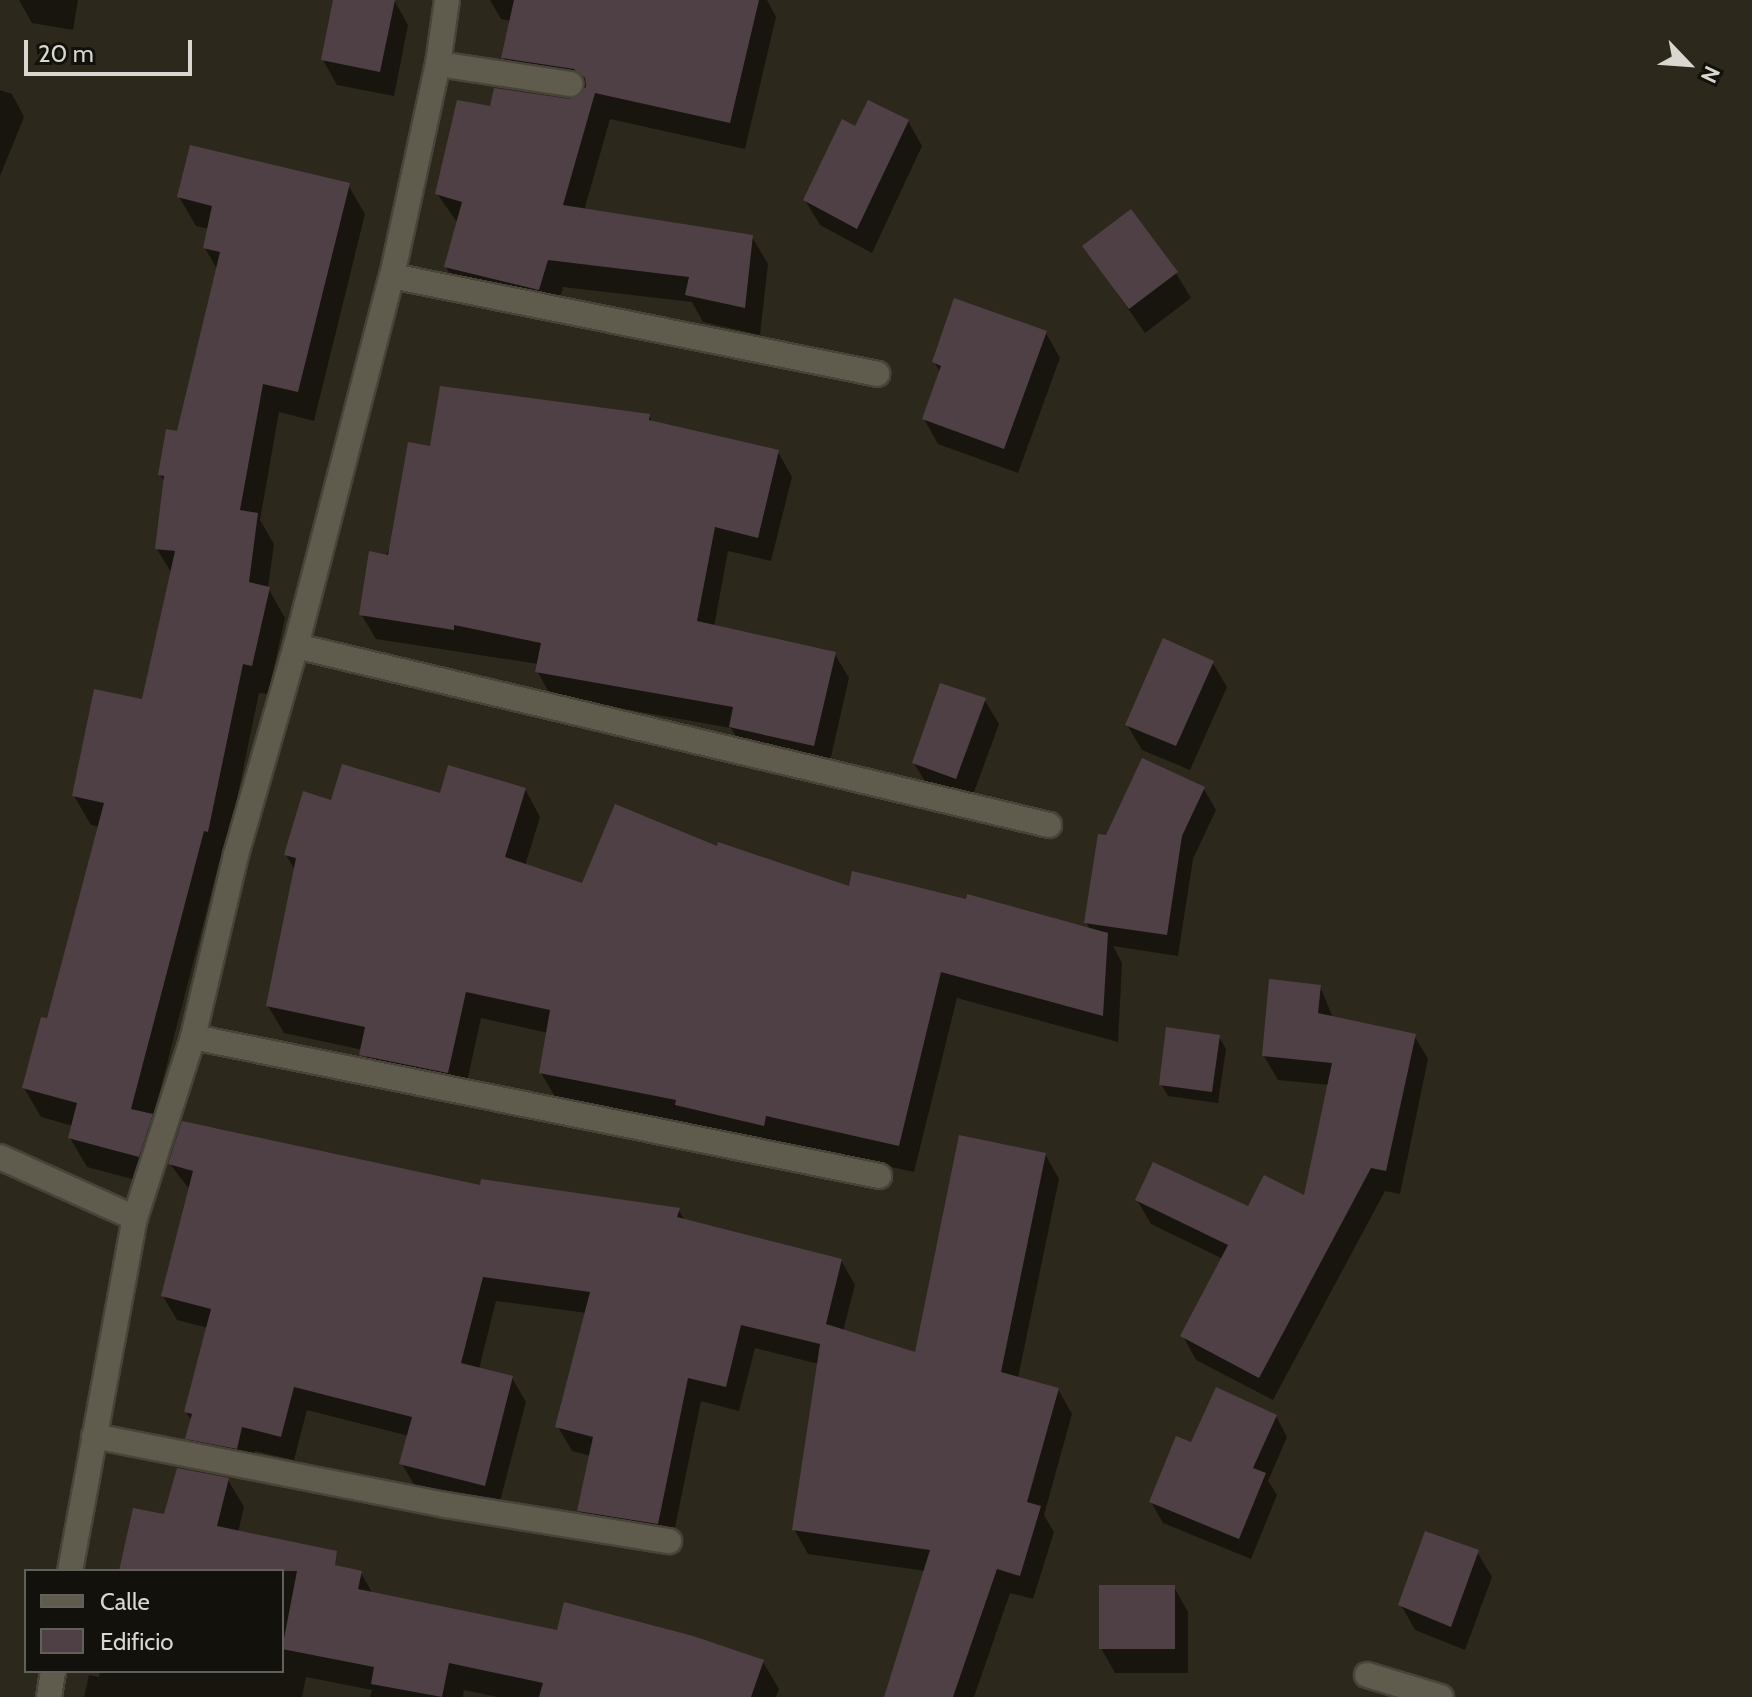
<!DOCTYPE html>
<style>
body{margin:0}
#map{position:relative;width:1752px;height:1697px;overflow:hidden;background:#2c281c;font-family:Cabin,sans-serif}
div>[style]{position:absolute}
.shadow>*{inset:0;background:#0007}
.building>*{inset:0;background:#4f4046}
.roads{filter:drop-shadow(2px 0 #48443a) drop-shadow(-2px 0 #48443a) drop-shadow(0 2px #48443a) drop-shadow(0 -2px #48443a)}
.street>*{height:24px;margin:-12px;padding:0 12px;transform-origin:12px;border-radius:12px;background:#5f5b4d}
span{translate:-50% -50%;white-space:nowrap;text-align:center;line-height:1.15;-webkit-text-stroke:6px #13110c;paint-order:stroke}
.legend{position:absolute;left:24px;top:1569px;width:260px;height:104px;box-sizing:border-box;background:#13110c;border:2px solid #62605a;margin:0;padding:10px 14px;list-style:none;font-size:24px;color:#d9d7cf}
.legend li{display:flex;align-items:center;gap:16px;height:40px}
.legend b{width:40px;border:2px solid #62605a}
.north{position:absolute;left:1648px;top:24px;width:80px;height:80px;-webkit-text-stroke:6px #13110c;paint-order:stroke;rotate:115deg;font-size:22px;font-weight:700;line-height:32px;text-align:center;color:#d9d7cf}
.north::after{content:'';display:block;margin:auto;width:28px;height:36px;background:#d9d7cf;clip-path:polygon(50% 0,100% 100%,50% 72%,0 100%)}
.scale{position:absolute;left:24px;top:40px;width:168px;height:36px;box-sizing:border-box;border:4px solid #d9d7cf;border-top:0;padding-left:10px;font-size:24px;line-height:28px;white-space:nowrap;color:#d9d7cf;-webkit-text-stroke:6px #13110c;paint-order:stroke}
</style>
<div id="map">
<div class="shadow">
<div style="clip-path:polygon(19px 0,78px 0,73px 30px,32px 23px)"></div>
<div style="clip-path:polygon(335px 0,394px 0,408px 25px,394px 96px,337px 85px,323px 60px)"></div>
<div style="clip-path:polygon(490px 0,767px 0,776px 17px,745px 149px,610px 119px,584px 211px,752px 237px,768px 264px,760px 335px,703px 322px,692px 302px,563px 287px,555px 317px,462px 294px,446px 267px,458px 223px,437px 194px,492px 109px,570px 101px,579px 94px,519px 85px,503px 58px,511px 21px,501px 19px)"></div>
<div style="clip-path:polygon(0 90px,12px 94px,24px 117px,0 176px)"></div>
<div style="clip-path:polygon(908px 121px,922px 146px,872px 253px,820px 225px,805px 200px,856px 129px)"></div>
<div style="clip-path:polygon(348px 185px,365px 214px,314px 421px,279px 412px,260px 520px,274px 544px,268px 588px,285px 618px,268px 694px,259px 693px,224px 861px,220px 859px,153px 1118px,168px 1145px,155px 1185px,87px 1167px,70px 1138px,73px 1126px,41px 1117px,24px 1088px,49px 1021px,99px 827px,91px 825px,74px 796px,144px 701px,172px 574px,157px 549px,165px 482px,160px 475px,179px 433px,218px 271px,205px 248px,209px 229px,196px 226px,179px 197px)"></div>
<div style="clip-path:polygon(1085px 247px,1176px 273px,1191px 298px,1145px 333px)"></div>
<div style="clip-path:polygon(1046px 333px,1060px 358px,1018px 473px,938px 444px,924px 419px,941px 373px,934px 362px)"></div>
<div style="clip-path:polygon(649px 416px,653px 423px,778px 452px,792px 477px,771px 561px,728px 551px,714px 627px,834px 653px,849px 678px,828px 770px,745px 752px,731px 728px,551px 696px,537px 671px,538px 664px,376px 639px,361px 614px,432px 448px)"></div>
<div style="clip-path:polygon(1212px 662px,1227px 687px,1190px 770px,1142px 750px,1127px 725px)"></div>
<div style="clip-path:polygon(984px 699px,999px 724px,970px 803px,929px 788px,914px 763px)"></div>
<div style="clip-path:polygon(525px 789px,540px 817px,525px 866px,583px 886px,718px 849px,850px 888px,1091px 931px,1086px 922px,1107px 837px,1204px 789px,1216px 810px,1193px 859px,1178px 956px,1113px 946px,1122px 963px,1118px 1042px,957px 998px,914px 1172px,782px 1143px,779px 1152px,557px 1100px,541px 1073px,548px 1033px,481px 1018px,463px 1100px,377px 1082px,363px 1050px,284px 1033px,268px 1006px,295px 870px,286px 855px,333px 802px)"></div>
<div style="clip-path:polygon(1320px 986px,1333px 1018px,1414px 1035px,1428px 1059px,1400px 1194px,1385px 1191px,1273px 1400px,1196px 1360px,1183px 1336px,1223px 1259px,1151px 1224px,1137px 1200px,1249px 1209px,1306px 1198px,1330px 1085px,1278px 1080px,1264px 1056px)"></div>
<div style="clip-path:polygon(1219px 1037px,1226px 1049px,1218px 1103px,1168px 1096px,1161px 1084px)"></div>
<div style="clip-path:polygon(1045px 1154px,1059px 1179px,1018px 1378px,1058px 1389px,1072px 1414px,1044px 1515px,1054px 1532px,1033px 1599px,1010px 1593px,974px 1697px,884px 1697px,925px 1571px,808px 1554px,794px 1529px,819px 1364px,755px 1348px,739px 1411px,701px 1401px,671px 1547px,593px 1535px,579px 1511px,591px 1456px,572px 1451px,558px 1427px,587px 1313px,496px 1301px,479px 1369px,512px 1378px,526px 1402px,498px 1509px,416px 1488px,402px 1464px,409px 1436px,307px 1410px,294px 1460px,255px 1451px,250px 1472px,201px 1462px,187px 1438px,192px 1421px,186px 1412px,208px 1328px,177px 1320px,163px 1296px,190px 1190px,170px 1164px,482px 1188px,678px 1209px,685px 1221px,841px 1260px,855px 1285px,843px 1331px,917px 1354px)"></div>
<div style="clip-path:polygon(1276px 1416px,1287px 1437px,1268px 1481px,1277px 1495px,1251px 1559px,1163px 1523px,1151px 1502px,1192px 1445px)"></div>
<div style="clip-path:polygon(228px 1480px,244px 1507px,238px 1532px,281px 1556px,361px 1573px,373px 1594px,558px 1633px,763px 1662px,779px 1689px,776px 1697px,498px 1697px,464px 1690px,463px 1697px,370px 1697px,372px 1690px,306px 1677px,302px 1697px,84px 1697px,89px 1675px,99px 1677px,100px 1671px,282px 1671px,282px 1571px,121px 1571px,165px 1517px)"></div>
<div style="clip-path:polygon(1477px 1552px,1492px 1577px,1465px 1650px,1415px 1630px,1401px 1605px)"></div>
<div style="clip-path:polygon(1174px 1587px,1188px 1612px,1188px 1673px,1115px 1673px,1101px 1648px)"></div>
</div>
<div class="building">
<div style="clip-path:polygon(333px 0,395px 0,380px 72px,321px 60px)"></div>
<div style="clip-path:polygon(514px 0,759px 0,730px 123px,595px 93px,563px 205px,753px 235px,745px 308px,685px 295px,689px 277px,548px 260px,539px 290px,444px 267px,462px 202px,435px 194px,457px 100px,490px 106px,494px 88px,570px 99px,586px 87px,585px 78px,574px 69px,501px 58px)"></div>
<div style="clip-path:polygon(868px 100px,909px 120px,857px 229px,803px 200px,842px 119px,855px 126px)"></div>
<div style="clip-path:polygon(190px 145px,350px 183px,298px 392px,263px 384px,240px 510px,258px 513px,249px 582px,270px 587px,252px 666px,243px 664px,208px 832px,204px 831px,131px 1109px,153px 1114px,139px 1157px,68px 1138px,77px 1103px,22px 1088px,41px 1017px,47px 1018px,104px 803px,72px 796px,94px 689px,142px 699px,175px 551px,155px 549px,164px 476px,158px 475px,166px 429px,177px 431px,220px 252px,203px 248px,212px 206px,177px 197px)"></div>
<div style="clip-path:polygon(1131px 209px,1178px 272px,1129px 309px,1082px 246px)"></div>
<div style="clip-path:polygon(954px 298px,1047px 331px,1004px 449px,922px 419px,941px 366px,932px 362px)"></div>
<div style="clip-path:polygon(440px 386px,650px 414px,649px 420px,779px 450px,758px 538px,715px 527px,697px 621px,836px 652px,814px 746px,729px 727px,733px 707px,535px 672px,541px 643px,454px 625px,454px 630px,359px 615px,369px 551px,388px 555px,408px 442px,430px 446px)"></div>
<div style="clip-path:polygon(1163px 638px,1214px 661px,1176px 746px,1125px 725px)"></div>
<div style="clip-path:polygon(940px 683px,986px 698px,956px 779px,912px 763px)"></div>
<div style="clip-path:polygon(1142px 758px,1205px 787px,1182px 836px,1167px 935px,1084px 923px,1098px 834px,1106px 835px)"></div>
<div style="clip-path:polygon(342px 764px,440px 793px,448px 765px,526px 788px,505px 857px,582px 883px,615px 804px,717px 846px,718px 842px,849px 886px,852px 871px,966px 899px,967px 894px,1108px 933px,1103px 1016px,941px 972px,899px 1146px,766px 1116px,764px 1126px,675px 1105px,676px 1100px,539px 1073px,550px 1010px,466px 992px,448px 1073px,359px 1055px,365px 1027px,266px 1006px,296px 858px,284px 855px,303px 791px,331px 800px)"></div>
<div style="clip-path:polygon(1269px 979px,1321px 985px,1318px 1013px,1416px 1034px,1386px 1171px,1371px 1168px,1259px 1378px,1180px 1336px,1228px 1245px,1135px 1200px,1153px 1162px,1248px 1206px,1264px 1175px,1304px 1195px,1332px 1063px,1262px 1056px)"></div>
<div style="clip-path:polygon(1166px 1027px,1220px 1035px,1212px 1092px,1159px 1085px)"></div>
<div style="clip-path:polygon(182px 1121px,480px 1185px,481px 1179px,680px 1208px,677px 1217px,842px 1259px,826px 1324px,915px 1352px,959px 1135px,1046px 1153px,1001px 1372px,1059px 1388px,1027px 1502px,1041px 1506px,1020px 1576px,997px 1569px,953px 1697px,884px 1697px,930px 1550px,792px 1530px,820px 1344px,741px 1325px,726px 1387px,688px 1378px,658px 1524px,577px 1511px,593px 1437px,555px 1427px,590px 1292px,483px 1277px,461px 1363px,513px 1376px,485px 1486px,399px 1464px,412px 1417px,294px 1387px,281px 1437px,242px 1427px,237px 1449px,185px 1439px,192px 1414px,184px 1412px,211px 1309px,161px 1296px,193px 1171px,168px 1164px)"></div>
<div style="clip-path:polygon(1216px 1387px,1277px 1415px,1253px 1468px,1266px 1473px,1239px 1539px,1149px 1502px,1176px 1436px,1191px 1442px)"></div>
<div style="clip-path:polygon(177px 1468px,229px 1478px,217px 1526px,337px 1551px,335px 1565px,362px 1571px,358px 1589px,557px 1630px,564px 1602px,693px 1636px,764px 1660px,751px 1697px,539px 1697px,543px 1683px,449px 1663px,442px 1697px,371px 1684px,374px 1667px,282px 1649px,297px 1571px,119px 1571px,133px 1508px,164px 1514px)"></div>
<div style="clip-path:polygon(1425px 1531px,1479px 1550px,1451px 1627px,1398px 1605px)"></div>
<div style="clip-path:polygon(1099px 1585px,1175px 1585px,1175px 1649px,1099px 1649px)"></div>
</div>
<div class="roads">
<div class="street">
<div style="left:438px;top:64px;width:134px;rotate:8.6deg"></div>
<div style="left:392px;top:276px;width:495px;rotate:11.4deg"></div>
<div style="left:296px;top:646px;width:774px;rotate:13.37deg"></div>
<div style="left:193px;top:1037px;width:700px;rotate:11.45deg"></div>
<div style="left:0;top:1157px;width:148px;rotate:24.3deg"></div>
<div style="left:94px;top:1436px;width:359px;rotate:11.1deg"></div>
<div style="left:446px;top:1505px;width:226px;rotate:9.2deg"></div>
<div style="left:70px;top:1571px;width:359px;rotate:-79.6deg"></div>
<div style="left:135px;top:1218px;width:190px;rotate:-72.2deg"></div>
<div style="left:193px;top:1037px;width:187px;rotate:-76.7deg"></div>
<div style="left:236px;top:855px;width:217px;rotate:-74deg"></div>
<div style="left:296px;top:646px;width:382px;rotate:-75.5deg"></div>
<div style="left:392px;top:276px;width:217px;rotate:-77.8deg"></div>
<div style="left:438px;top:64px;width:65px;rotate:-82deg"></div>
<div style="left:1367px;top:1675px;width:77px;rotate:16.6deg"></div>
<div style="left:49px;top:1697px;width:26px;rotate:-81deg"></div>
</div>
</div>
<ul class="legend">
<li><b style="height:10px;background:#5f5b4d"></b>Calle</li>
<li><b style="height:22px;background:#4f4046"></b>Edificio</li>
</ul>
<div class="north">N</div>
<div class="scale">20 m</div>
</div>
